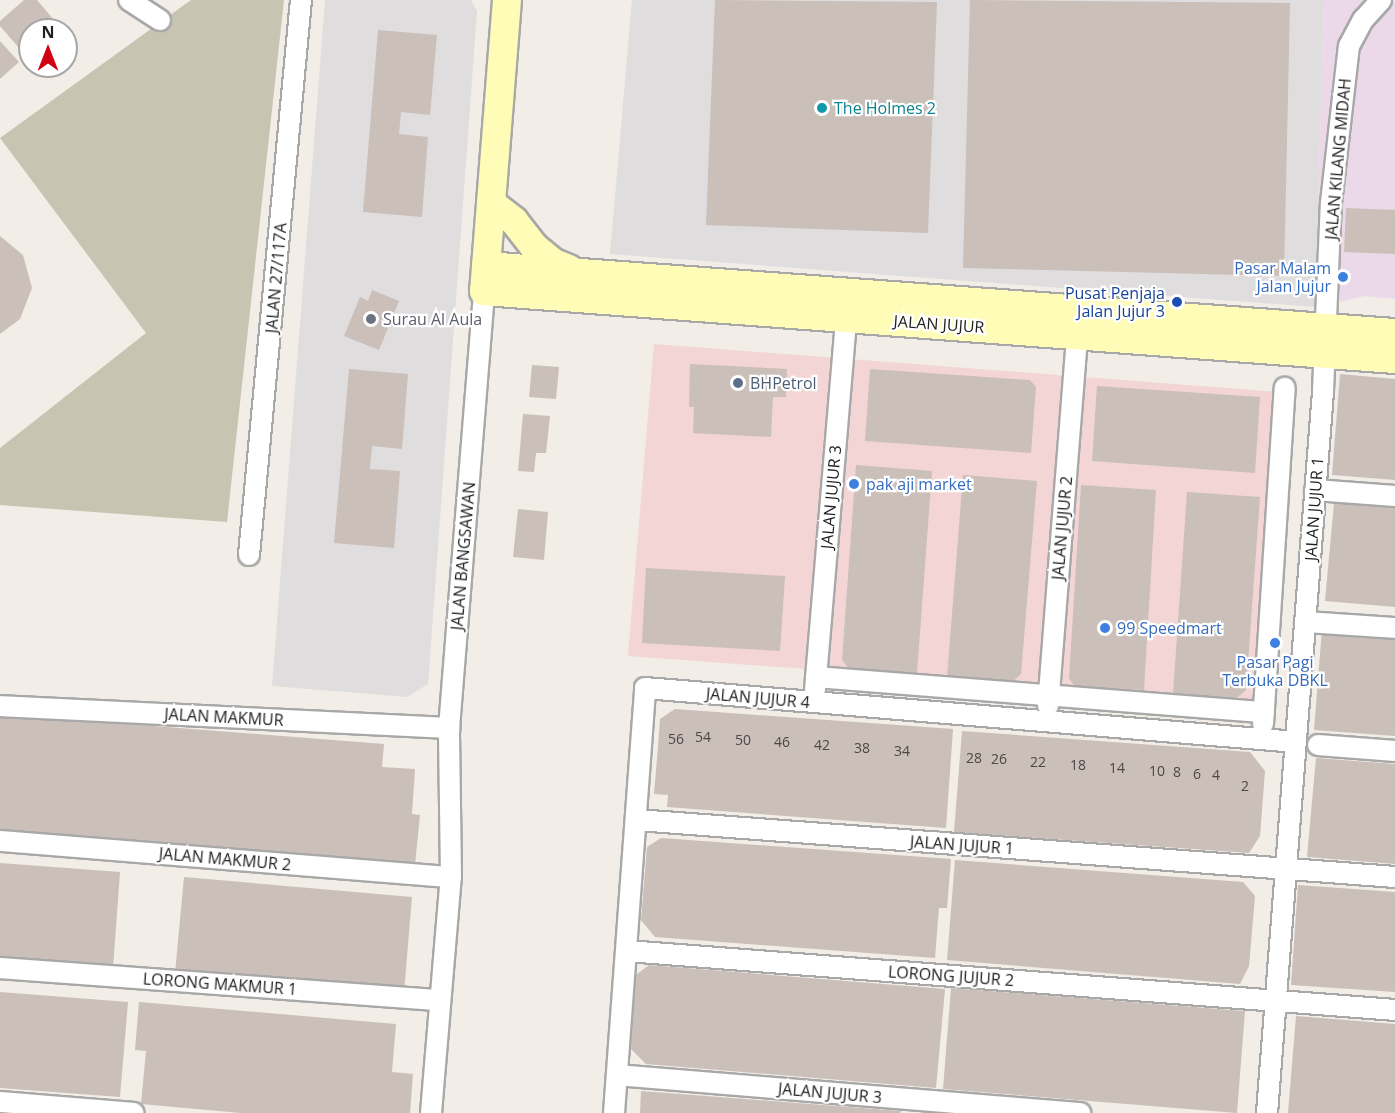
<!DOCTYPE html>
<style>
body{margin:0}
#map{position:relative;width:1395px;height:1113px;overflow:hidden;background:#f2ede6;font-family:"Open Sans",sans-serif}
div>[style]{position:absolute}
.residential>*{inset:0;background:#dfddde}
.commercial>*{inset:0;background:#f3d5d6}
.industrial>*{inset:0;background:#ebd8e9}
.construction>*{inset:0;background:#c7c5b1}
.building>*{inset:0;background:#cabfb9}
.roads{filter:drop-shadow(2px 0 #a8a8a8) drop-shadow(-2px 0 #a8a8a8) drop-shadow(0 2px #a8a8a8) drop-shadow(0 -2px #a8a8a8)}
.street>*{height:20px;margin:-10px;padding:0 10px;transform-origin:10px;border-radius:10px;background:#fff}
.secondary>*{height:28px;margin:-14px;padding:0 14px;transform-origin:14px;border-radius:14px;background:#fffcb7}
.dots>*{width:16px;height:16px;translate:-50% -50%;box-sizing:border-box;border:3px solid #fff;border-radius:50%}
span{translate:-50% -50%;white-space:nowrap;text-align:center;line-height:1.15;-webkit-text-stroke:4.5px #fff;paint-order:stroke}
.number-label{font-size:14px;color:#4b4847}
.number-label span{-webkit-text-stroke-width:0}
.culture-label{font-size:16px;color:#0d838f}
.left{translate:0 -50%;text-align:left}
.street-label{font-size:16px;color:#212121}
.shop-label{font-size:16px;color:#366cbe}
.right{translate:-100% -50%;text-align:right}
.transit-label{font-size:16px;color:#164399}
.worship-label{font-size:16px;color:#5b616d}
.service-label{font-size:16px;color:#4e5e75}
.north{position:absolute;left:18px;top:18px;width:60px;height:60px;box-sizing:border-box;background:#fff;border:2px solid #a6a6a6;border-radius:50%;rotate:0deg;font-size:16px;font-weight:700;line-height:24px;text-align:center;color:#212121}
.north::after{content:'';display:block;margin:auto;width:21px;height:27px;background:#d10013;clip-path:polygon(50% 0,100% 100%,50% 72%,0 100%)}
</style>
<div id="map">
<div class="residential">
<div style="clip-path:polygon(325px 0,471px 0,477px 11px,428px 684px,407px 697px,272px 686px)"></div>
<div style="clip-path:polygon(632px 0,1324px 0,1315px 307px,610px 254px)"></div>
</div>
<div class="commercial">
<div style="clip-path:polygon(654px 344px,1278px 392px,1256px 702px,628px 656px)"></div>
</div>
<div class="industrial">
<div style="clip-path:polygon(1324px 0,1395px 0,1395px 299px,1365px 296px,1315px 307px)"></div>
</div>
<div class="construction">
<div style="clip-path:polygon(191px 0,284px 0,227px 522px,0 505px,0 448px,146px 333px,0 138px)"></div>
</div>
<div class="building">
<div style="clip-path:polygon(24px 0,37px 0,59px 26px,54px 30px,30px 30px,30px 50px,25px 55px,0 26px,0 21px)"></div>
<div style="clip-path:polygon(715px 0,937px 2px,928px 233px,706px 225px)"></div>
<div style="clip-path:polygon(970px 0,1290px 3px,1284px 276px,963px 268px)"></div>
<div style="clip-path:polygon(378px 30px,437px 35px,430px 115px,401px 112px,399px 134px,428px 137px,422px 217px,363px 212px)"></div>
<div style="clip-path:polygon(0 41px,19px 62px,0 79px)"></div>
<div style="clip-path:polygon(1346px 208px,1395px 210px,1395px 254px,1344px 252px)"></div>
<div style="clip-path:polygon(0 236px,23px 255px,32px 288px,20px 319px,0 334px)"></div>
<div style="clip-path:polygon(372px 290px,399px 301px,379px 350px,344px 336px,360px 297px,368px 301px)"></div>
<div style="clip-path:polygon(690px 364px,787px 369px,786px 397px,773px 397px,771px 437px,693px 433px,694px 407px,689px 407px)"></div>
<div style="clip-path:polygon(532px 365px,559px 367px,556px 399px,529px 397px)"></div>
<div style="clip-path:polygon(349px 369px,408px 374px,402px 449px,372px 446px,370px 469px,400px 471px,394px 548px,334px 543px)"></div>
<div style="clip-path:polygon(870px 369px,1030px 380px,1036px 387px,1031px 453px,865px 441px)"></div>
<div style="clip-path:polygon(1340px 374px,1395px 379px,1395px 480px,1332px 475px)"></div>
<div style="clip-path:polygon(1097px 386px,1260px 397px,1255px 473px,1092px 461px)"></div>
<div style="clip-path:polygon(523px 414px,550px 416px,546px 453px,536px 453px,534px 472px,518px 471px)"></div>
<div style="clip-path:polygon(856px 465px,932px 471px,917px 673px,849px 669px,842px 660px)"></div>
<div style="clip-path:polygon(963px 475px,1037px 481px,1021px 674px,1012px 682px,947px 677px)"></div>
<div style="clip-path:polygon(1081px 485px,1156px 490px,1144px 690px,1074px 686px,1069px 678px)"></div>
<div style="clip-path:polygon(1187px 492px,1260px 497px,1246px 690px,1237px 698px,1173px 694px)"></div>
<div style="clip-path:polygon(1334px 503px,1395px 508px,1395px 607px,1325px 601px)"></div>
<div style="clip-path:polygon(518px 509px,548px 512px,544px 560px,513px 557px)"></div>
<div style="clip-path:polygon(646px 568px,785px 576px,780px 651px,642px 643px)"></div>
<div style="clip-path:polygon(1322px 629px,1395px 635px,1395px 736px,1314px 730px)"></div>
<div style="clip-path:polygon(675px 709px,953px 729px,946px 828px,667px 807px,668px 795px,654px 794px,657px 759px,660px 719px)"></div>
<div style="clip-path:polygon(0 714px,384px 744px,382px 767px,415px 769px,412px 814px,420px 815px,415px 865px,0 832px)"></div>
<div style="clip-path:polygon(962px 731px,1250px 752px,1265px 771px,1260px 836px,1249px 853px,954px 832px)"></div>
<div style="clip-path:polygon(1316px 758px,1395px 764px,1395px 864px,1307px 857px)"></div>
<div style="clip-path:polygon(661px 838px,951px 859px,947px 908px,939px 908px,935px 958px,655px 937px,641px 920px,647px 847px)"></div>
<div style="clip-path:polygon(955px 860px,1243px 882px,1255px 896px,1249px 966px,1240px 984px,947px 960px)"></div>
<div style="clip-path:polygon(0 863px,120px 872px,113px 968px,0 959px)"></div>
<div style="clip-path:polygon(184px 877px,412px 897px,404px 992px,175px 973px)"></div>
<div style="clip-path:polygon(1298px 885px,1395px 892px,1395px 992px,1291px 985px)"></div>
<div style="clip-path:polygon(649px 965px,945px 989px,936px 1088px,646px 1064px,631px 1049px,636px 975px)"></div>
<div style="clip-path:polygon(951px 988px,1245px 1011px,1237px 1113px,943px 1089px)"></div>
<div style="clip-path:polygon(0 992px,128px 1002px,120px 1097px,0 1088px)"></div>
<div style="clip-path:polygon(139px 1002px,396px 1024px,392px 1072px,413px 1074px,410px 1113px,241px 1113px,141px 1104px,146px 1051px,135px 1050px)"></div>
<div style="clip-path:polygon(1296px 1016px,1395px 1024px,1395px 1113px,1288px 1113px)"></div>
<div style="clip-path:polygon(641px 1091px,901px 1111px,900px 1113px,640px 1113px)"></div>
</div>
<div class="roads">
<div class="street">
<div style="left:129px;top:0;width:37px;rotate:33deg"></div>
<div style="left:1315px;top:490px;width:80px;rotate:4.3deg"></div>
<div style="left:249px;top:555px;width:557px;rotate:-84.65deg"></div>
<div style="left:1305px;top:622px;width:90px;rotate:3.8deg"></div>
<div style="left:816px;top:677px;width:449px;rotate:4.5deg"></div>
<div style="left:815px;top:690px;width:385px;rotate:-85.2deg"></div>
<div style="left:0;top:706px;width:450px;rotate:2.8deg"></div>
<div style="left:1048px;top:706px;width:372px;rotate:-85.5deg"></div>
<div style="left:1263px;top:724px;width:337px;rotate:-86.3deg"></div>
<div style="left:1318px;top:745px;width:77px;rotate:4.5deg"></div>
<div style="left:637px;top:820px;width:760px;rotate:4.3deg"></div>
<div style="left:0;top:841px;width:452px;rotate:4.6deg"></div>
<div style="left:627px;top:951px;width:770px;rotate:4.39deg"></div>
<div style="left:0;top:968px;width:441px;rotate:4.2deg"></div>
<div style="left:617px;top:1075px;width:465px;rotate:4.7deg"></div>
<div style="left:0;top:1102px;width:134px;rotate:4.7deg"></div>
<div style="left:431px;top:1113px;width:237px;rotate:-85.2deg"></div>
<div style="left:451px;top:877px;width:149px;rotate:-90.8deg"></div>
<div style="left:449px;top:728px;width:438px;rotate:-85.4deg"></div>
<div style="left:614px;top:1113px;width:426px;rotate:-85.8deg"></div>
<div style="left:645px;top:688px;width:653px;rotate:4.74deg"></div>
<div style="left:1267px;top:1113px;width:724px;rotate:-85.56deg"></div>
<div style="left:1323px;top:391px;width:188px;rotate:-87.6deg"></div>
<div style="left:1331px;top:203px;width:158px;rotate:-83.5deg"></div>
<div style="left:1349px;top:46px;width:30px;rotate:-62deg"></div>
<div style="left:1363px;top:20px;width:27px;rotate:-48deg"></div>
</div>
<div class="secondary">
<div style="left:507px;top:0;width:292px;rotate:94.5deg"></div>
<div style="left:484px;top:291px;width:914px;rotate:4.27deg"></div>
<div style="left:491px;top:203px;width:29px;rotate:38deg"></div>
<div style="left:514px;top:221px;width:33px;rotate:52deg"></div>
<div style="left:534px;top:247px;width:26px;rotate:39deg"></div>
<div style="left:554px;top:263px;width:16px;rotate:22deg"></div>
<div style="left:486px;top:266px;width:911px;rotate:4.22deg"></div>
</div>
</div>
<div class="dots">
<div style="left:822px;top:108px;background:#0f9aa8"></div>
<div style="left:1343px;top:277px;background:#3f7fe0"></div>
<div style="left:1177px;top:302px;background:#1a4fb4"></div>
<div style="left:371px;top:319px;background:#6b7280"></div>
<div style="left:738px;top:383px;background:#5c6f8a"></div>
<div style="left:854px;top:484px;background:#3f7fe0"></div>
<div style="left:1105px;top:628px;background:#3f7fe0"></div>
<div style="left:1275px;top:643px;background:#3f7fe0"></div>
</div>
<div class="number-label">
<span style="left:703px;top:737px">54</span>
<span style="left:676px;top:739px">56</span>
<span style="left:743px;top:740px">50</span>
<span style="left:782px;top:742px">46</span>
<span style="left:822px;top:745px">42</span>
<span style="left:862px;top:748px">38</span>
<span style="left:902px;top:751px">34</span>
<span style="left:974px;top:758px">28</span>
<span style="left:999px;top:759px">26</span>
<span style="left:1038px;top:762px">22</span>
<span style="left:1078px;top:765px">18</span>
<span style="left:1117px;top:768px">14</span>
<span style="left:1157px;top:771px">10</span>
<span style="left:1177px;top:772px">8</span>
<span style="left:1197px;top:774px">6</span>
<span style="left:1216px;top:775px">4</span>
<span style="left:1245px;top:786px">2</span>
</div>
<div class="culture-label">
<span class="left" style="left:834px;top:108px">The Holmes 2</span>
</div>
<div class="street-label">
<span style="left:1338px;top:159px;rotate:-85deg">JALAN KILANG MIDAH</span>
<span style="left:276px;top:278px;rotate:-85deg">JALAN 27/117A</span>
<span style="left:939px;top:324px;rotate:4deg">JALAN JUJUR</span>
<span style="left:831px;top:497px;rotate:-85deg">JALAN JUJUR 3</span>
<span style="left:1314px;top:509px;rotate:-86deg">JALAN JUJUR 1</span>
<span style="left:1062px;top:528px;rotate:-85deg">JALAN JUJUR 2</span>
<span style="left:463px;top:556px;rotate:-85deg">JALAN BANGSAWAN</span>
<span style="left:758px;top:698px;rotate:5deg">JALAN JUJUR 4</span>
<span style="left:224px;top:717px;rotate:3deg">JALAN MAKMUR</span>
<span style="left:962px;top:845px;rotate:4deg">JALAN JUJUR 1</span>
<span style="left:225px;top:859px;rotate:5deg">JALAN MAKMUR 2</span>
<span style="left:951px;top:976px;rotate:4deg">LORONG JUJUR 2</span>
<span style="left:220px;top:984px;rotate:4deg">LORONG MAKMUR 1</span>
<span style="left:830px;top:1093px;rotate:5deg">JALAN JUJUR 3</span>
</div>
<div class="shop-label">
<span class="right" style="left:1331px;top:277px">Pasar Malam<br>Jalan Jujur</span>
<span class="left" style="left:866px;top:484px">pak aji market</span>
<span class="left" style="left:1117px;top:628px">99 Speedmart</span>
<span style="left:1275px;top:671px">Pasar Pagi<br>Terbuka DBKL</span>
</div>
<div class="transit-label">
<span class="right" style="left:1165px;top:302px">Pusat Penjaja<br>Jalan Jujur 3</span>
</div>
<div class="worship-label">
<span class="left" style="left:383px;top:319px">Surau Al Aula</span>
</div>
<div class="service-label">
<span class="left" style="left:750px;top:383px">BHPetrol</span>
</div>
<div class="north">N</div>
</div>
